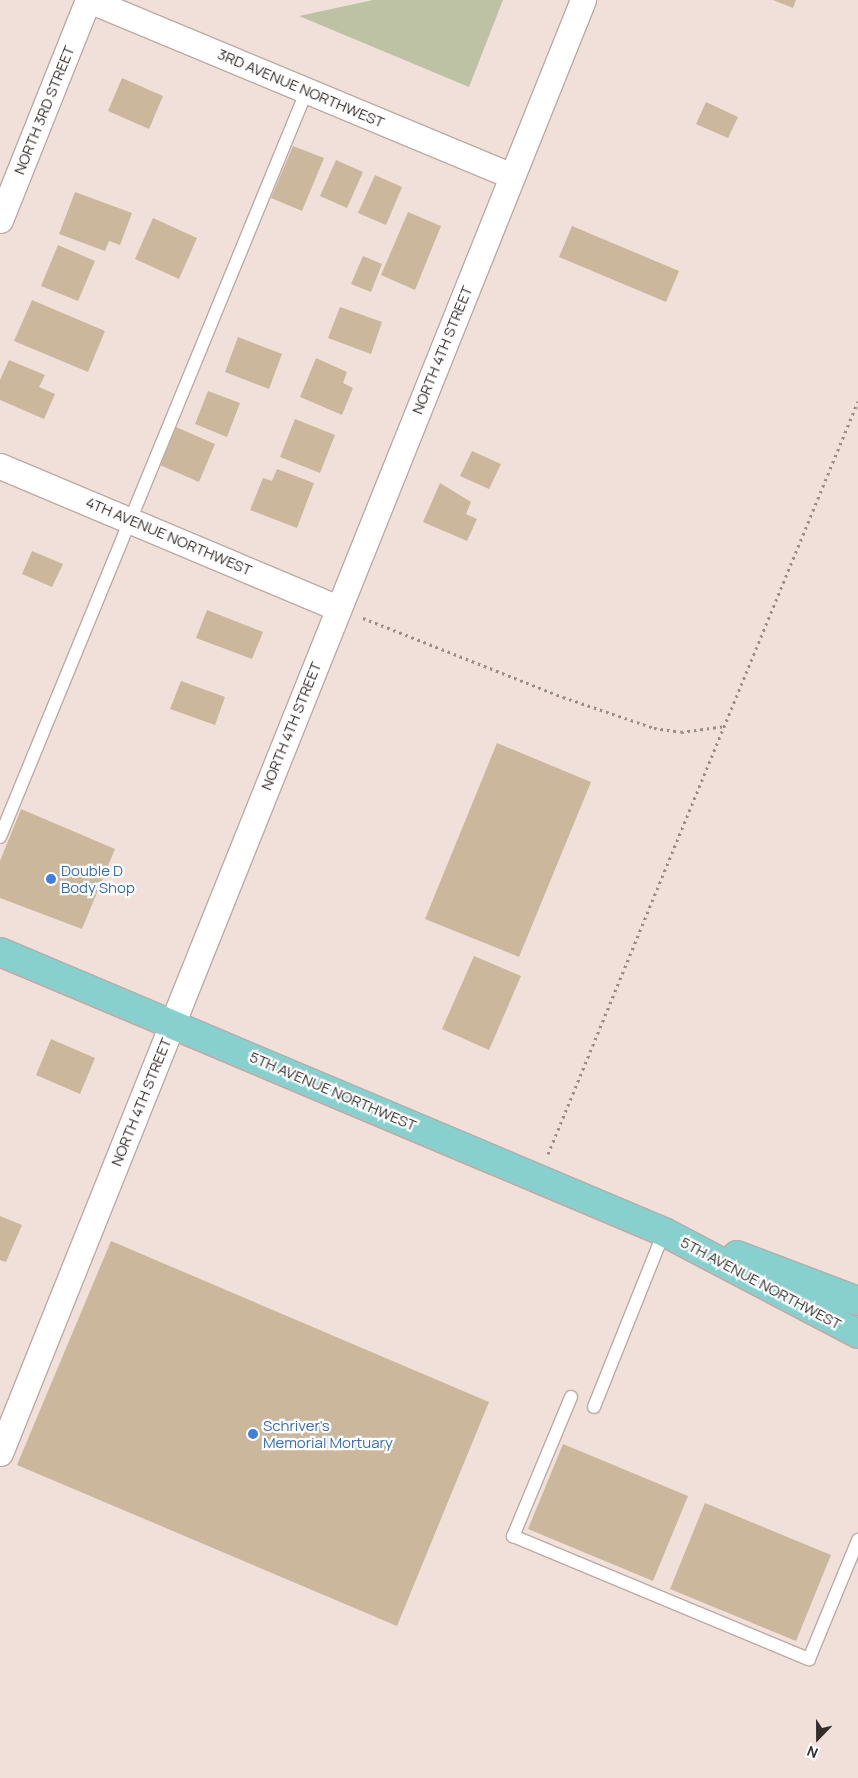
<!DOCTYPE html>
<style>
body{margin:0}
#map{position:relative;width:858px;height:1778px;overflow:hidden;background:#f1e0da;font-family:Manrope,sans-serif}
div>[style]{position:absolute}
.green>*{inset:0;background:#bdc2a5}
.building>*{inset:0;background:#cbb79c}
.path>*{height:3px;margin-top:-1.5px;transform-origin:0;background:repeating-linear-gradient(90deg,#998d89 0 2.5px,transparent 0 6.5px)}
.roads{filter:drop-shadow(1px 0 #bbaba5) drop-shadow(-1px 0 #bbaba5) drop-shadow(0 1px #bbaba5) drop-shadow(0 -1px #bbaba5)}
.lane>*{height:12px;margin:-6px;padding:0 6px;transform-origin:6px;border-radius:6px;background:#fff}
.street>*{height:25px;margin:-12.5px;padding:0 12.5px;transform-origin:12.5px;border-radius:12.5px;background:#fff}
.primary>*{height:28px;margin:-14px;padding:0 14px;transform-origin:14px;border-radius:14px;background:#88d0ce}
.dots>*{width:14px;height:14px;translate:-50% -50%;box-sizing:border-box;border:2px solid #fff;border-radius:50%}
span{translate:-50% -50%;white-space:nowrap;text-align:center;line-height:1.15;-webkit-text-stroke:4.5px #fff;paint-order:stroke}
.street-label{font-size:15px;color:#342d2b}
.shop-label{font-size:15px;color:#366cbe}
.left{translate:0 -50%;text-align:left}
.north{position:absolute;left:793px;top:1713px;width:50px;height:50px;-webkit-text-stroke:4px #fff;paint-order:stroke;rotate:202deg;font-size:14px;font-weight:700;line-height:20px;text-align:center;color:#342d2b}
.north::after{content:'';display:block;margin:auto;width:18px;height:22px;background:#342d2b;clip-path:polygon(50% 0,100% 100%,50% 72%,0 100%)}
</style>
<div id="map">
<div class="green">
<div style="clip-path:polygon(373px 0,503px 0,469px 87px,299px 16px)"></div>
</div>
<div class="building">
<div style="clip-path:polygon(773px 0,796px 0,793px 8px)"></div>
<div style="clip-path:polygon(122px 78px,163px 96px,149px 129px,108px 111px)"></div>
<div style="clip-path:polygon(706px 102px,738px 117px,728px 138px,696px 124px)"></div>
<div style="clip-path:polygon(293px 146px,324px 158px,302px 211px,271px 198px)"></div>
<div style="clip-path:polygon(336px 160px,363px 172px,347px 208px,320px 196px)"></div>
<div style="clip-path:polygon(375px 175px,402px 187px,386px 225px,358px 213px)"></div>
<div style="clip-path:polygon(75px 192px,132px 213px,120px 245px,109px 241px,105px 251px,59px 234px)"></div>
<div style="clip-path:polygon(408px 212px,441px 226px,415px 290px,381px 275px)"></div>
<div style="clip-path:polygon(153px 218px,197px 238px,179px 279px,135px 259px)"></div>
<div style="clip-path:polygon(572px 226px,679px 271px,666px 302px,559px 257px)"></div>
<div style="clip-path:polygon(58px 245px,95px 261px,78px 301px,41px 286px)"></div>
<div style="clip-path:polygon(363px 256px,382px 264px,371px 292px,351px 284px)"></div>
<div style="clip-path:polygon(32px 300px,105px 331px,88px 372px,14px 341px)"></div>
<div style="clip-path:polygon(340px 307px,382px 322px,371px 354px,328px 338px)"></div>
<div style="clip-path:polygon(238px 337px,282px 354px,269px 389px,225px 372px)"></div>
<div style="clip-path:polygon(316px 358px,347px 372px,343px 383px,353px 388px,342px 415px,300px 397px)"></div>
<div style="clip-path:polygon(9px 360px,45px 375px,39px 387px,55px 394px,44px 419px,0 400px,0 380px)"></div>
<div style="clip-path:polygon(208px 391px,240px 403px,227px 437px,195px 424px)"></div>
<div style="clip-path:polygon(295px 419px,335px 435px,320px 473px,280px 457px)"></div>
<div style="clip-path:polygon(176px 427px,215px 444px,199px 482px,160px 465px)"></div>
<div style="clip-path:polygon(472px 451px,501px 464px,489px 489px,460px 476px)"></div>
<div style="clip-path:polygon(277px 469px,314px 483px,297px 528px,250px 510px,263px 478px,272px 481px)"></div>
<div style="clip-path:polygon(440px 483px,471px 502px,466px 514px,477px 519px,467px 541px,423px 522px)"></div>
<div style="clip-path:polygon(32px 551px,63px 564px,52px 587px,22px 574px)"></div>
<div style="clip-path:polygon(207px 610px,263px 632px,252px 659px,196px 638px)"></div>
<div style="clip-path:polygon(181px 681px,225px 697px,215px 725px,170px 709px)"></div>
<div style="clip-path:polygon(497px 743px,591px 782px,519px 957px,425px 919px)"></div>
<div style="clip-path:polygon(21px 809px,115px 849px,82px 929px,0 898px,0 861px)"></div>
<div style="clip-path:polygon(474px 956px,521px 976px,489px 1050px,442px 1029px)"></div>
<div style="clip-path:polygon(51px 1039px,95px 1058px,80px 1094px,36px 1075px)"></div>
<div style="clip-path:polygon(0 1216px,22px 1225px,6px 1262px,0 1260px)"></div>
<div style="clip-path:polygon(111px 1241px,489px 1402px,397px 1626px,17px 1465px)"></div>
<div style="clip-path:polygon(563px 1444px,688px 1496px,653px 1581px,528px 1529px)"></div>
<div style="clip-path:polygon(705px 1503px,831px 1555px,796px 1641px,670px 1589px)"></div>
</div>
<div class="path">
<div style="left:363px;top:618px;width:215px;rotate:21.6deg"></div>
<div style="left:563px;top:697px;width:96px;rotate:18.8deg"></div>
<div style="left:654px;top:728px;width:27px;rotate:8deg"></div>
<div style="left:681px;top:732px;width:45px;rotate:-7.6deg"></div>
<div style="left:548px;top:1154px;width:814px;rotate:-67.62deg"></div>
</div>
<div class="roads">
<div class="lane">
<div style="left:0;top:837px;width:808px;rotate:-67.66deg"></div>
<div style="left:571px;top:1397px;width:151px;rotate:112.6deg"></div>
<div style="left:513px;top:1536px;width:321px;rotate:22.6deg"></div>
<div style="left:809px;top:1659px;width:129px;rotate:-67.6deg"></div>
<div style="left:594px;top:1407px;width:188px;rotate:-68.2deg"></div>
</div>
<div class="street">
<div style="left:89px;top:0;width:458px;rotate:22.6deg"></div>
<div style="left:0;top:220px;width:237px;rotate:-68.2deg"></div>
<div style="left:0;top:466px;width:367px;rotate:22.8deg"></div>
<div style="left:0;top:1453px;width:1566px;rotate:-68.14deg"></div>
</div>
<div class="primary">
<div style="left:0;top:952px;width:721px;rotate:22.86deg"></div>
<div style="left:664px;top:1232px;width:219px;rotate:27.7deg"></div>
<div style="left:737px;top:1255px;width:129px;rotate:20.8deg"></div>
</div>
</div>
<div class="dots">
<div style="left:51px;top:879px;background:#3f7fe0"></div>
<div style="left:253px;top:1434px;background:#3f7fe0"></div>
</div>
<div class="street-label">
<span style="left:301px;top:88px;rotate:23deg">3RD AVENUE NORTHWEST</span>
<span style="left:44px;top:110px;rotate:-68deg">NORTH 3RD STREET</span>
<span style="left:442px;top:350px;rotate:-68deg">NORTH 4TH STREET</span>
<span style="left:169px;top:536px;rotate:23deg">4TH AVENUE NORTHWEST</span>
<span style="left:291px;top:726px;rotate:-68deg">NORTH 4TH STREET</span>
<span style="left:333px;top:1091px;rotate:23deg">5TH AVENUE NORTHWEST</span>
<span style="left:141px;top:1102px;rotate:-68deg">NORTH 4TH STREET</span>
<span style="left:761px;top:1283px;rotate:28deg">5TH AVENUE NORTHWEST</span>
</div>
<div class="shop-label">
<span class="left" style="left:61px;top:879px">Double D<br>Body Shop</span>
<span class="left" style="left:263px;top:1434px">Schriver's<br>Memorial Mortuary</span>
</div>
<div class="north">N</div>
</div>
